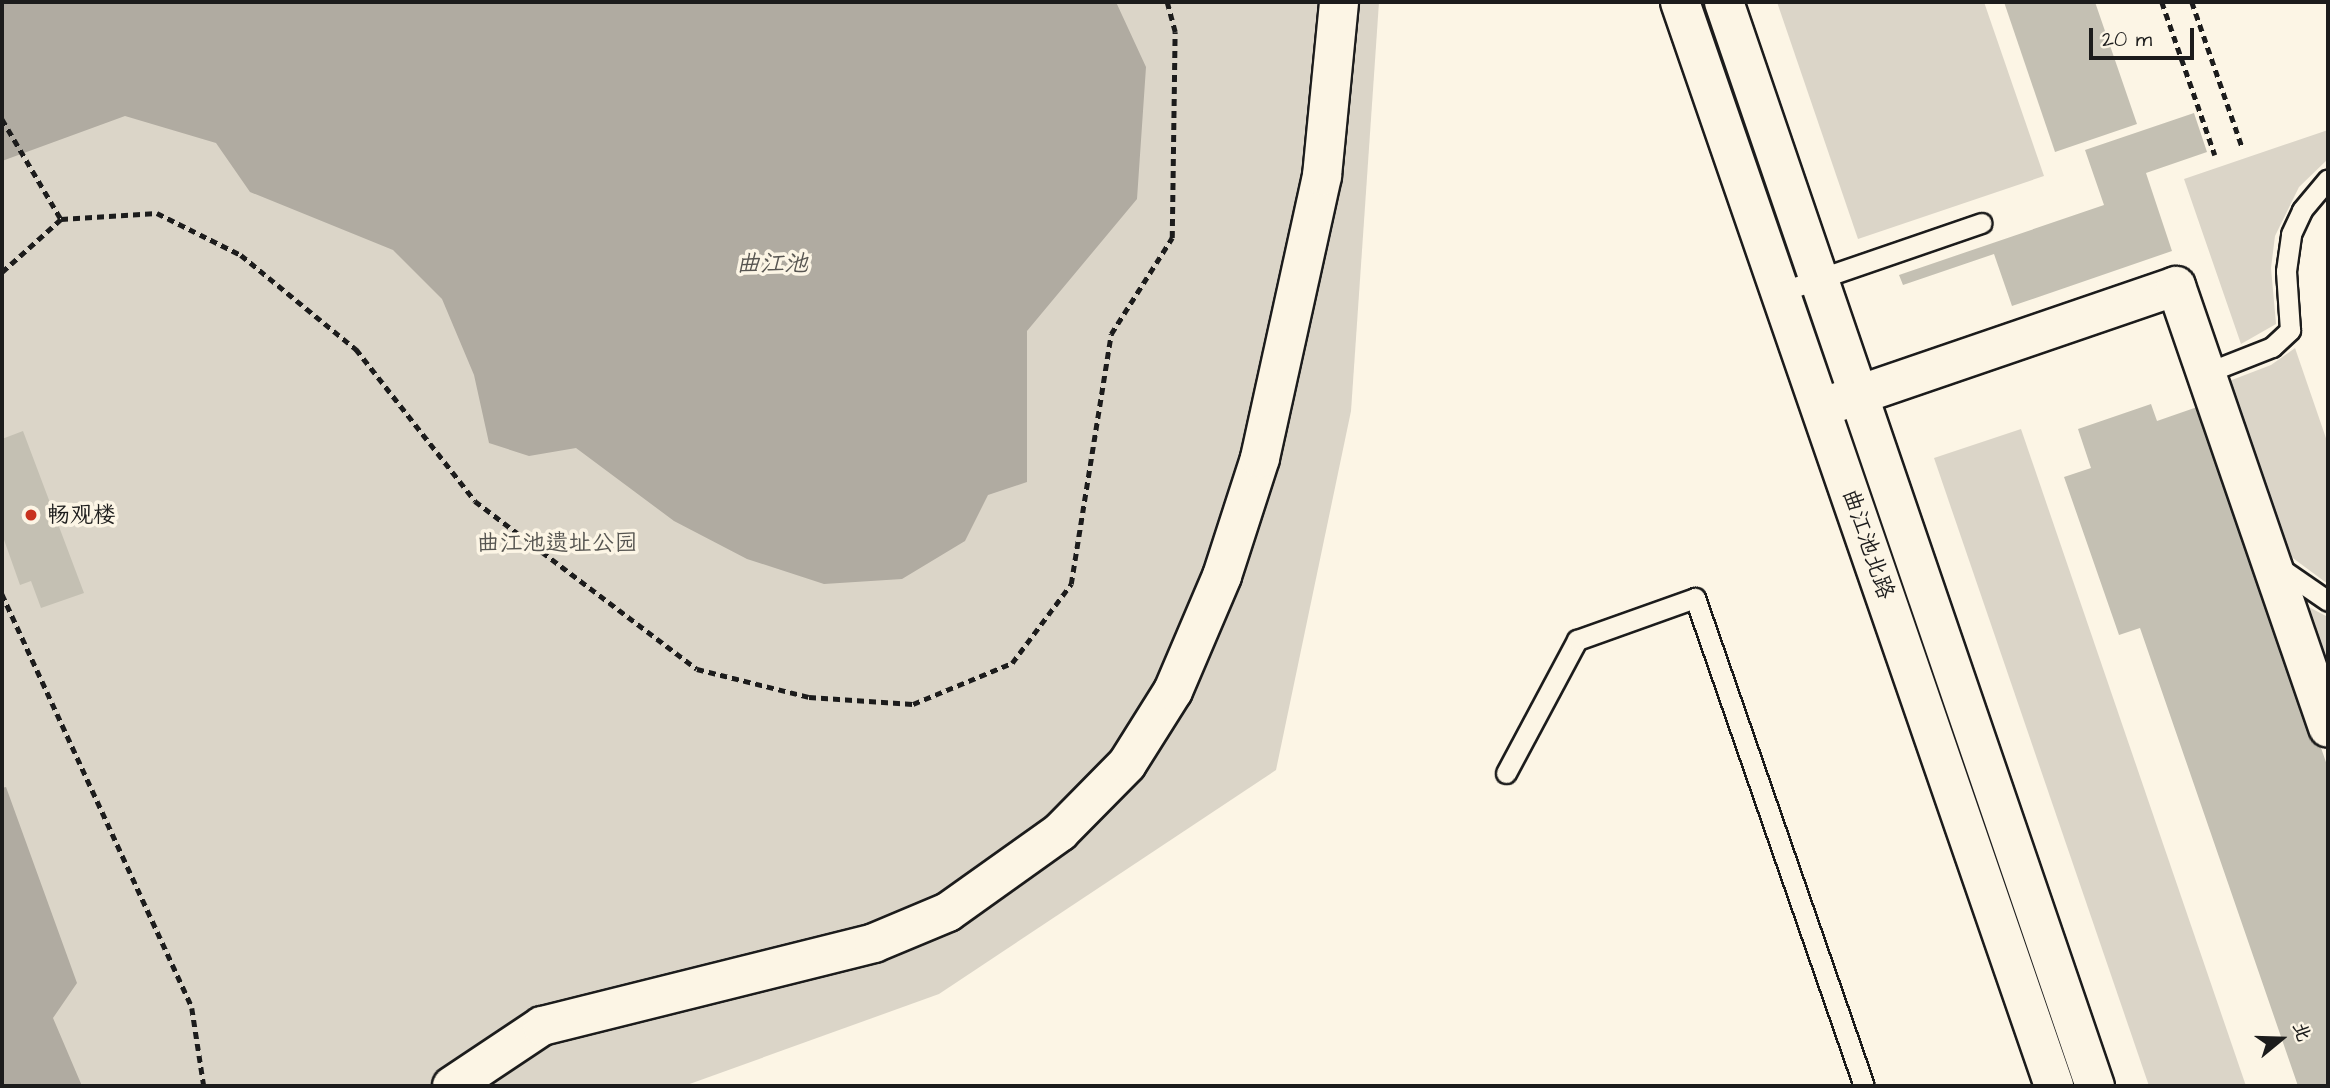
<!DOCTYPE html>
<meta charset="utf-8">
<style>
body{margin:0}
#map{position:relative;width:2330px;height:1088px;overflow:hidden;background:#fcf5e5;font-family:"Architects Daughter","LXGW WenKai TC",sans-serif}
div>[style]{position:absolute}
.green>*{inset:0;background:#dbd5c8}
.water>*{inset:0;background:#b0aba1}
.building>*{inset:0;background:#c4c0b3}
.path>*{height:4.5px;margin-top:-2.25px;transform-origin:0;background:repeating-linear-gradient(90deg,#1c1c1c 0 7px,transparent 0 12px)}
.roads{filter:drop-shadow(2px 0 #1c1c1c) drop-shadow(-2px 0 #1c1c1c) drop-shadow(0 2px #1c1c1c) drop-shadow(0 -2px #1c1c1c)}
.lane>*{height:19px;margin:-9.5px;padding:0 9.5px;transform-origin:9.5px;border-radius:9.5px;background:#fcf5e5}
.street>*{height:38px;margin:-19px;padding:0 19px;transform-origin:19px;border-radius:19px;background:#fcf5e5}
.secondary>*{height:38px;margin:-19px;padding:0 19px;transform-origin:19px;border-radius:19px;background:#fcf5e5}
.dots>*{width:19px;height:19px;translate:-50% -50%;box-sizing:border-box;border:4px solid #fcf5e5;border-radius:50%}
span{translate:-50% -50%;white-space:nowrap;text-align:center;line-height:1.15;-webkit-text-stroke:7px #fcf5e5;paint-order:stroke}
.poi-label{font-size:23px;color:#1c1c1c}
.left{translate:0 -50%;text-align:left}
.park-label{font-size:23px;color:#555450}
.street-label{font-size:23px;color:#1c1c1c}
.water-label{font-size:24px;color:#575551;font-style:italic}
.frame{position:absolute;inset:0;border:4px solid #1c1c1c;pointer-events:none}
.north{position:absolute;left:2246px;top:1004px;width:70px;height:70px;-webkit-text-stroke:5px #fcf5e5;paint-order:stroke;rotate:71deg;font-size:19px;font-weight:700;line-height:28px;text-align:center;color:#1c1c1c}
.north::after{content:'';display:block;margin:auto;width:24px;height:32px;background:#1c1c1c;clip-path:polygon(50% 0,100% 100%,50% 72%,0 100%)}
.scale{position:absolute;left:2089px;top:28px;width:105px;height:32px;box-sizing:border-box;border:4px solid #1c1c1c;border-top:0;padding-left:9px;font-size:21px;line-height:24px;white-space:nowrap;color:#1c1c1c;-webkit-text-stroke:5px #fcf5e5;paint-order:stroke}
</style>
<div id="map">
<div class="green">
<div style="clip-path:polygon(2px 2px,1379px 2px,1351px 411px,1276px 770px,939px 994px,684px 1086px,2px 1086px)"></div>
<div style="clip-path:polygon(1777px 2px,1984px 2px,2044px 176px,1858px 239px)"></div>
<div style="clip-path:polygon(2328px 130px,2328px 159px,2299px 187px,2275px 236px,2271px 268px,2276px 324px,2241px 344px,2184px 179px)"></div>
<div style="clip-path:polygon(2295px 348px,2328px 444px,2328px 584px,2282px 550px,2224px 383px,2271px 365px)"></div>
<div style="clip-path:polygon(2021px 429px,2246px 1086px,2149px 1086px,1934px 458px)"></div>
<div style="clip-path:polygon(2299px 602px,2328px 617px,2328px 686px)"></div>
</div>
<div class="water">
<div style="clip-path:polygon(2px 2px,1116px 2px,1146px 67px,1137px 199px,1027px 331px,1027px 482px,988px 495px,965px 541px,902px 579px,824px 584px,747px 559px,674px 521px,576px 448px,529px 456px,489px 443px,474px 375px,442px 299px,393px 250px,250px 192px,216px 143px,125px 116px,2px 161px)"></div>
<div style="clip-path:polygon(6px 787px,77px 983px,53px 1018px,82px 1086px,2px 1086px,2px 788px)"></div>
</div>
<div class="building">
<div style="clip-path:polygon(2004px 2px,2095px 2px,2137px 124px,2055px 152px)"></div>
<div style="clip-path:polygon(2194px 113px,2207px 152px,2146px 173px,2172px 251px,2012px 306px,1994px 254px,1903px 285px,1899px 275px,2104px 205px,2085px 150px)"></div>
<div style="clip-path:polygon(2151px 404px,2157px 421px,2203px 405px,2328px 768px,2328px 1086px,2298px 1086px,2140px 628px,2119px 635px,2064px 477px,2091px 468px,2078px 429px)"></div>
<div style="clip-path:polygon(23px 431px,84px 593px,41px 608px,31px 581px,20px 585px,2px 534px,2px 439px)"></div>
</div>
<div class="path">
<div style="left:2162px;top:2px;width:162px;rotate:70.9deg"></div>
<div style="left:2192px;top:2px;width:152px;rotate:70.9deg"></div>
<div style="left:2px;top:119px;width:116px;rotate:59.5deg"></div>
<div style="left:2px;top:272px;width:79px;rotate:-41.9deg"></div>
<div style="left:61px;top:219px;width:96px;rotate:-3.6deg"></div>
<div style="left:157px;top:213px;width:94px;rotate:26.6deg"></div>
<div style="left:241px;top:255px;width:149px;rotate:39.3deg"></div>
<div style="left:356px;top:349px;width:193px;rotate:51.9deg"></div>
<div style="left:475px;top:501px;width:278px;rotate:37.1deg"></div>
<div style="left:697px;top:669px;width:115px;rotate:14deg"></div>
<div style="left:809px;top:697px;width:104px;rotate:3.9deg"></div>
<div style="left:913px;top:704px;width:107px;rotate:-22.5deg"></div>
<div style="left:1012px;top:663px;width:99px;rotate:-53.2deg"></div>
<div style="left:1071px;top:584px;width:253px;rotate:-80.9deg"></div>
<div style="left:1111px;top:334px;width:114px;rotate:-57.6deg"></div>
<div style="left:1172px;top:238px;width:206px;rotate:-89.2deg"></div>
<div style="left:1175px;top:32px;width:31px;rotate:-105deg"></div>
<div style="left:2px;top:594px;width:456px;rotate:65.3deg"></div>
<div style="left:192px;top:1008px;width:79px;rotate:81.3deg"></div>
</div>
<div class="roads">
<div class="lane">
<div style="left:1781px;top:292px;width:212px;rotate:-19deg"></div>
<div style="left:2206px;top:373px;width:71px;rotate:-21.5deg"></div>
<div style="left:2272px;top:347px;width:25px;rotate:-43deg"></div>
<div style="left:2290px;top:330px;width:59px;rotate:-93.9deg"></div>
<div style="left:2286px;top:271px;width:37px;rotate:-82deg"></div>
<div style="left:2291px;top:234px;width:26px;rotate:-65deg"></div>
<div style="left:2302px;top:210px;width:40px;rotate:-50deg"></div>
<div style="left:2280px;top:568px;width:58px;rotate:34.5deg"></div>
<div style="left:1506px;top:773px;width:151px;rotate:-61.9deg"></div>
<div style="left:1577px;top:640px;width:125px;rotate:-19.6deg"></div>
<div style="left:1695px;top:598px;width:516px;rotate:70.9deg"></div>
</div>
<div class="street">
<div style="left:1826px;top:406px;width:370px;rotate:-18.9deg"></div>
<div style="left:2176px;top:286px;width:467px;rotate:71deg"></div>
<div style="left:452px;top:1086px;width:108px;rotate:-33.7deg"></div>
<div style="left:542px;top:1026px;width:342px;rotate:-14deg"></div>
<div style="left:874px;top:943px;width:80px;rotate:-22.7deg"></div>
<div style="left:948px;top:912px;width:138px;rotate:-35.5deg"></div>
<div style="left:1060px;top:832px;width:95px;rotate:-45.4deg"></div>
<div style="left:1127px;top:764px;width:86px;rotate:-57.8deg"></div>
<div style="left:1173px;top:691px;width:125px;rotate:-66.9deg"></div>
<div style="left:1222px;top:576px;width:124px;rotate:-72.1deg"></div>
<div style="left:1260px;top:458px;width:289px;rotate:-77.6deg"></div>
<div style="left:1322px;top:176px;width:175px;rotate:-84.4deg"></div>
</div>
<div class="secondary">
<div style="left:1680px;top:2px;width:1147px;rotate:70.96deg"></div>
<div style="left:1724px;top:2px;width:1146px;rotate:71.11deg"></div>
</div>
</div>
<div class="dots">
<div style="left:31px;top:515px;background:#c8321e"></div>
</div>
<div class="poi-label">
<span class="left" style="left:47px;top:515px">畅观楼</span>
</div>
<div class="park-label">
<span style="left:557px;top:543px">曲江池遗址公园</span>
</div>
<div class="street-label">
<span style="left:1868px;top:544px;rotate:71deg">曲江池北路</span>
</div>
<div class="water-label">
<span style="left:772px;top:265px">曲江池</span>
</div>
<div class="frame"></div>
<div class="north">北</div>
<div class="scale">20 m</div>
</div>
